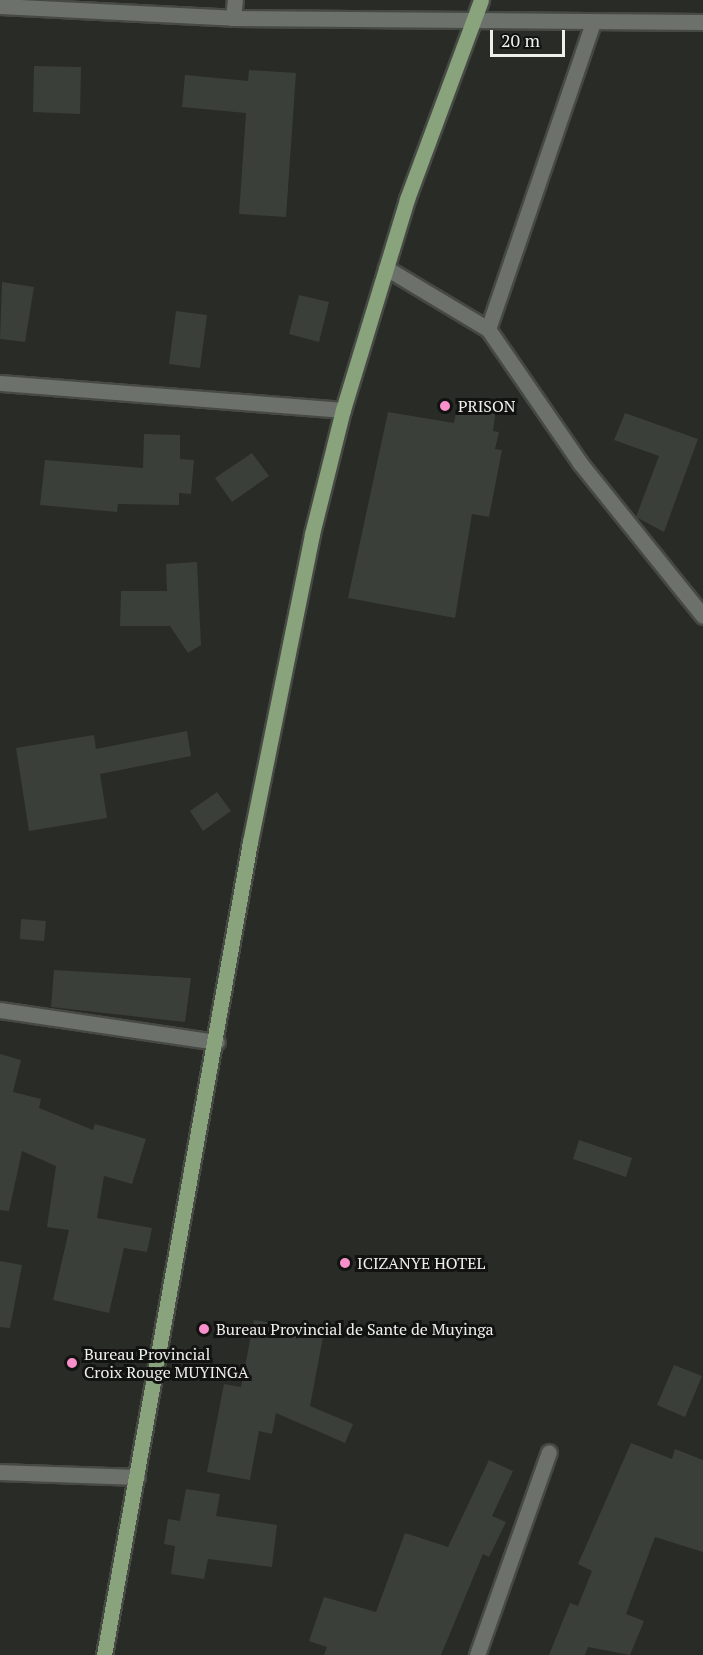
<!DOCTYPE html>
<style>
body{margin:0}
#map{position:relative;width:703px;height:1655px;overflow:hidden;background:#282b26;font-family:"PT Serif",serif}
div>[style]{position:absolute}
.building>*{inset:0;background:#3b3f3a}
.roads{filter:drop-shadow(2px 0 #464944) drop-shadow(-2px 0 #464944) drop-shadow(0 2px #464944) drop-shadow(0 -2px #464944)}
.minor>*{height:15px;margin:-7.5px;padding:0 7.5px;transform-origin:7.5px;border-radius:7.5px;background:#6c716b}
.major>*{height:15px;margin:-7.5px;padding:0 7.5px;transform-origin:7.5px;border-radius:7.5px;background:#89a37c}
.dots>*{width:16px;height:16px;translate:-50% -50%;box-sizing:border-box;border:3px solid #121311;border-radius:50%}
span{translate:-50% -50%;white-space:nowrap;text-align:center;line-height:1.15;-webkit-text-stroke:6px #121311;paint-order:stroke}
.poi-label{font-size:16px;color:#eef0ec}
.left{translate:0 -50%;text-align:left}
.scale{position:absolute;left:490px;top:30px;width:75px;height:27px;box-sizing:border-box;border:3px solid #eef0ec;border-top:0;padding-left:8px;font-size:18px;line-height:21px;white-space:nowrap;color:#eef0ec;-webkit-text-stroke:4px #121311;paint-order:stroke}
</style>
<div id="map">
<div class="building">
<div style="clip-path:polygon(34px 66px,81px 67px,80px 114px,33px 112px)"></div>
<div style="clip-path:polygon(249px 70px,296px 73px,286px 217px,239px 214px,246px 113px,182px 107px,185px 75px,248px 81px)"></div>
<div style="clip-path:polygon(2px 282px,34px 287px,25px 342px,0 339px)"></div>
<div style="clip-path:polygon(299px 295px,329px 302px,319px 342px,289px 334px)"></div>
<div style="clip-path:polygon(176px 311px,207px 315px,200px 368px,169px 364px)"></div>
<div style="clip-path:polygon(458px 402px,496px 408px,493px 431px,499px 432px,495px 449px,502px 450px,489px 517px,472px 514px,455px 618px,348px 598px,388px 412px,454px 423px)"></div>
<div style="clip-path:polygon(625px 413px,698px 439px,664px 532px,636px 517px,659px 456px,614px 440px)"></div>
<div style="clip-path:polygon(144px 434px,180px 435px,180px 459px,194px 460px,191px 494px,179px 493px,179px 505px,118px 504px,117px 512px,40px 505px,45px 460px,143px 468px)"></div>
<div style="clip-path:polygon(252px 453px,269px 476px,232px 502px,215px 478px)"></div>
<div style="clip-path:polygon(197px 562px,201px 645px,188px 653px,170px 626px,120px 626px,121px 591px,167px 591px,166px 564px)"></div>
<div style="clip-path:polygon(187px 731px,191px 756px,100px 774px,107px 818px,29px 831px,16px 748px,94px 735px,96px 749px)"></div>
<div style="clip-path:polygon(217px 792px,231px 811px,203px 831px,190px 811px)"></div>
<div style="clip-path:polygon(21px 919px,46px 921px,44px 941px,20px 939px)"></div>
<div style="clip-path:polygon(54px 970px,191px 978px,185px 1022px,51px 1007px)"></div>
<div style="clip-path:polygon(0 1054px,21px 1060px,13px 1092px,41px 1099px,39px 1108px,93px 1130px,95px 1124px,146px 1139px,132px 1184px,104px 1176px,97px 1218px,152px 1228px,147px 1252px,124px 1248px,109px 1313px,53px 1300px,69px 1230px,47px 1227px,56px 1166px,22px 1151px,9px 1211px,0 1210px)"></div>
<div style="clip-path:polygon(579px 1140px,632px 1158px,626px 1177px,573px 1159px)"></div>
<div style="clip-path:polygon(0 1261px,22px 1265px,10px 1328px,0 1327px)"></div>
<div style="clip-path:polygon(254px 1320px,324px 1332px,310px 1406px,353px 1424px,345px 1443px,276px 1413px,272px 1434px,259px 1431px,250px 1480px,207px 1472px,224px 1384px,241px 1387px)"></div>
<div style="clip-path:polygon(674px 1365px,702px 1376px,685px 1417px,657px 1405px)"></div>
<div style="clip-path:polygon(631px 1443px,672px 1459px,675px 1449px,703px 1460px,703px 1552px,655px 1537px,626px 1614px,644px 1621px,630px 1655px,588px 1647px,585px 1655px,549px 1655px,570px 1603px,578px 1606px,592px 1571px,578px 1564px)"></div>
<div style="clip-path:polygon(489px 1460px,513px 1471px,492px 1516px,506px 1522px,489px 1557px,483px 1554px,441px 1655px,324px 1655px,327px 1647px,309px 1641px,324px 1597px,376px 1612px,405px 1533px,448px 1547px)"></div>
<div style="clip-path:polygon(186px 1489px,220px 1494px,216px 1516px,277px 1525px,272px 1567px,208px 1559px,204px 1579px,171px 1574px,175px 1546px,164px 1544px,168px 1519px,180px 1521px)"></div>
</div>
<div class="roads">
<div class="minor">
<div style="left:0;top:6px;width:233px;rotate:2.9deg"></div>
<div style="left:233px;top:18px;width:470px;rotate:0.5deg"></div>
<div style="left:233px;top:18px;width:18px;rotate:-84deg"></div>
<div style="left:386px;top:268px;width:119px;rotate:30.9deg"></div>
<div style="left:488px;top:329px;width:163px;rotate:55.5deg"></div>
<div style="left:580px;top:463px;width:196px;rotate:51.2deg"></div>
<div style="left:488px;top:329px;width:321px;rotate:-71.1deg"></div>
<div style="left:0;top:383px;width:344px;rotate:4.5deg"></div>
<div style="left:0;top:1010px;width:219px;rotate:8.4deg"></div>
<div style="left:0;top:1472px;width:137px;rotate:2.1deg"></div>
<div style="left:477px;top:1655px;width:215px;rotate:-70.5deg"></div>
</div>
<div class="major">
<div style="left:104px;top:1655px;width:826px;rotate:-79.82deg"></div>
<div style="left:250px;top:842px;width:314px;rotate:-78.6deg"></div>
<div style="left:312px;top:534px;width:128px;rotate:-76deg"></div>
<div style="left:343px;top:410px;width:220px;rotate:-73.1deg"></div>
<div style="left:407px;top:199px;width:212px;rotate:-69.6deg"></div>
</div>
</div>
<div class="dots">
<div style="left:445px;top:406px;background:#f890cb"></div>
<div style="left:345px;top:1263px;background:#f890cb"></div>
<div style="left:204px;top:1329px;background:#f890cb"></div>
<div style="left:72px;top:1363px;background:#f890cb"></div>
</div>
<div class="poi-label">
<span class="left" style="left:458px;top:406px">PRISON</span>
<span class="left" style="left:357px;top:1263px">ICIZANYE HOTEL</span>
<span class="left" style="left:216px;top:1329px">Bureau Provincial de Sante de Muyinga</span>
<span class="left" style="left:84px;top:1363px">Bureau Provincial<br>Croix Rouge MUYINGA</span>
</div>
<div class="scale">20 m</div>
</div>
